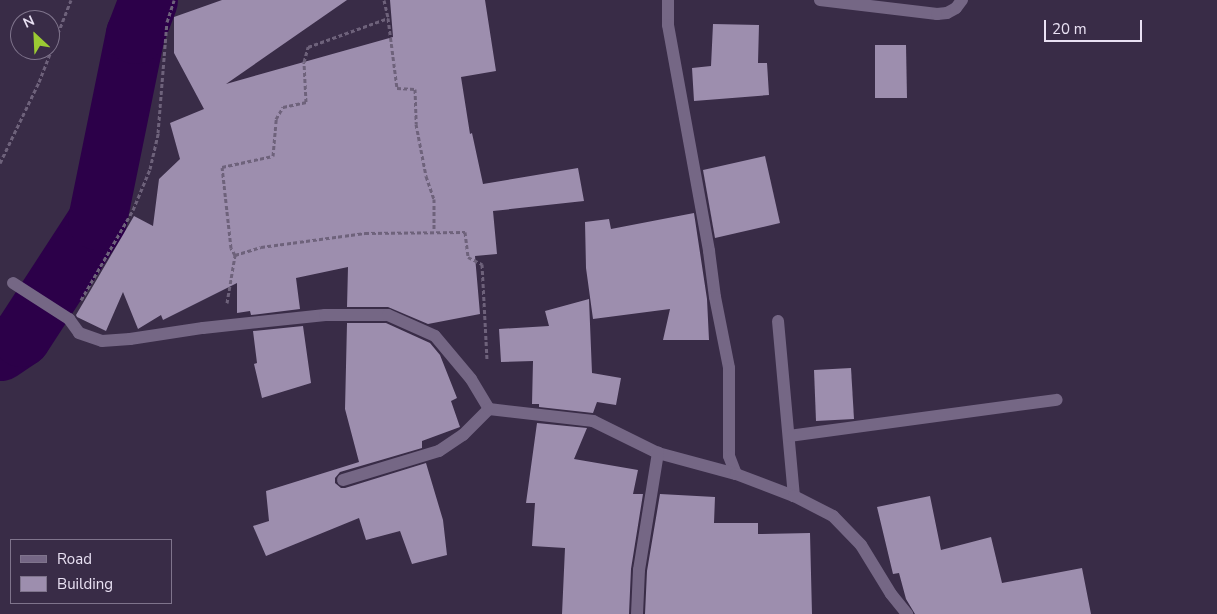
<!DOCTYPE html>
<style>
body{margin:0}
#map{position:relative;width:1217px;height:614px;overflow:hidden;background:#392c47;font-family:"Nunito Sans",sans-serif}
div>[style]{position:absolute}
.river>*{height:59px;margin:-29.5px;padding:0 29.5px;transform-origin:29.5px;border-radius:29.5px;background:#2c0049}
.building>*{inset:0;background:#9d8eae}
.path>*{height:3px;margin-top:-1.5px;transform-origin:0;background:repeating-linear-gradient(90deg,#6e627b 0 4px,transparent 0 6.5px)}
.street>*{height:12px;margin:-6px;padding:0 6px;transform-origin:6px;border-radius:6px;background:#756785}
span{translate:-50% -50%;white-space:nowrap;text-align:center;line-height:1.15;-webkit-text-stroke:5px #392c47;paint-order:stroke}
.legend{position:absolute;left:10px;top:539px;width:162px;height:65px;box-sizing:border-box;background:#392c47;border:1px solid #7f748c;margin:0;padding:6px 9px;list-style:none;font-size:15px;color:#e9e1f3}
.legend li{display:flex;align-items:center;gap:10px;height:25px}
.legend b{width:25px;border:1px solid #7f748c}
.north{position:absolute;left:10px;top:10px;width:50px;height:50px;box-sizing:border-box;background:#392c47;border:1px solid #7f748c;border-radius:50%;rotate:335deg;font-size:14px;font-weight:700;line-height:20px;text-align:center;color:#e9e1f3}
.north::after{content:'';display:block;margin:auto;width:18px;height:22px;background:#9bcb33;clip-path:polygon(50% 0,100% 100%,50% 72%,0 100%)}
.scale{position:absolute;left:1044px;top:20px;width:98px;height:22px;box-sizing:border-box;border:2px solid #e9e1f3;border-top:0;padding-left:6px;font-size:15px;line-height:18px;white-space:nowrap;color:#e9e1f3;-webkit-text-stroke:4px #392c47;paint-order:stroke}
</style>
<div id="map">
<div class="river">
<div style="left:0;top:351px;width:25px;rotate:-34deg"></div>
<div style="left:21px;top:337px;width:140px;rotate:-57deg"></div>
<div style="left:97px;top:220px;width:190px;rotate:-78.5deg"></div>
<div style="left:135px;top:34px;width:36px;rotate:-69deg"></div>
</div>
<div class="building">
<div style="clip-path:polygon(222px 0,347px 0,226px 84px,393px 37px,390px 0,485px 0,496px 71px,461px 77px,470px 134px,472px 133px,483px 184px,578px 168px,584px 201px,493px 211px,497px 254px,475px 256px,480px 314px,428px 324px,388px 307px,347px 307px,348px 267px,296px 278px,300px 309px,251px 315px,250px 311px,237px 313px,237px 283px,163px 320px,161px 315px,138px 329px,123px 292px,106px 331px,77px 317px,76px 315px,134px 216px,153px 226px,159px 179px,180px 159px,170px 123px,204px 109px,174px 53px,174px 17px)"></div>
<div style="clip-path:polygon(713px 24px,759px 25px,758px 63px,767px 63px,769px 95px,694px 101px,692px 68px,711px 66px)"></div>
<div style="clip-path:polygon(875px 45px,906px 45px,907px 98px,875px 98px)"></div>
<div style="clip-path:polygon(765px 156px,780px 223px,715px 238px,703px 170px)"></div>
<div style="clip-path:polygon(694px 213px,707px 299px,709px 340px,663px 340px,670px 309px,593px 319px,586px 268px,585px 222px,609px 219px,611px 229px)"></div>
<div style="clip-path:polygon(589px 299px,592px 373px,621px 378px,616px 405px,597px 402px,593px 413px,539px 407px,539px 404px,532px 404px,533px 361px,501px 362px,499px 329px,549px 326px,545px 311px)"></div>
<div style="clip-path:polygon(347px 323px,386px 323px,430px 343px,440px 355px,457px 398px,451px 401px,460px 427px,422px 441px,422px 448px,340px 472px,335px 478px,335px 483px,341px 488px,345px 488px,426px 463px,443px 520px,447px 555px,412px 564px,400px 531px,366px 540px,359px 518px,266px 556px,253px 526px,269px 521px,266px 491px,359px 462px,345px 409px)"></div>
<div style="clip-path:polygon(303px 326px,311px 383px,262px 398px,254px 364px,257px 363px,253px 331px)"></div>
<div style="clip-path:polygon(851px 368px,854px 419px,816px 421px,814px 370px)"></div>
<div style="clip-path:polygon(537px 423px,587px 428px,574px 459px,638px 470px,633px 494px,643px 494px,631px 569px,629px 614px,562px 614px,565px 548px,532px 546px,535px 503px,526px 503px)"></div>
<div style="clip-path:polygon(660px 494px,715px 497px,714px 523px,758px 523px,758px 534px,810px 533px,812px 614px,645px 614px,647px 571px)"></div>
<div style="clip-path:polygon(930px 496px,941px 550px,991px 537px,1002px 583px,1082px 568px,1091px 614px,915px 614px,906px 599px,899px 573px,893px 574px,877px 507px)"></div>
</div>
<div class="path">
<div style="left:384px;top:0;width:18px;rotate:77deg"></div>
<div style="left:0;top:163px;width:90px;rotate:-64.3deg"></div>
<div style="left:39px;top:82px;width:88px;rotate:-68.7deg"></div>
<div style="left:235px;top:255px;width:8px;rotate:-120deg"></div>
<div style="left:231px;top:248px;width:81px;rotate:-96.3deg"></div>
<div style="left:222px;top:167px;width:52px;rotate:-12.2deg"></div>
<div style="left:273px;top:156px;width:37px;rotate:-85deg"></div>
<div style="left:276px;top:119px;width:14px;rotate:-60deg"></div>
<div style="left:283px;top:107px;width:24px;rotate:-12deg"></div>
<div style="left:306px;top:102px;width:40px;rotate:-92.9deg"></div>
<div style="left:304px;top:62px;width:16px;rotate:-75deg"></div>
<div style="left:308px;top:47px;width:85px;rotate:-19.9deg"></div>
<div style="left:388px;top:18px;width:71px;rotate:82.7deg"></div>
<div style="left:397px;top:88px;width:18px;rotate:3deg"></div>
<div style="left:415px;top:89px;width:35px;rotate:88deg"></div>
<div style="left:416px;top:124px;width:53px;rotate:79.1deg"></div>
<div style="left:426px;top:176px;width:24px;rotate:71deg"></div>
<div style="left:434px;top:199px;width:32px;rotate:90deg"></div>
<div style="left:81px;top:300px;width:104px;rotate:-60deg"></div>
<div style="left:133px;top:210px;width:44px;rotate:-67.5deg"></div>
<div style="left:150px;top:169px;width:37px;rotate:-77deg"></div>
<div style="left:158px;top:133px;width:111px;rotate:-85.4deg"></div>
<div style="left:167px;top:22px;width:23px;rotate:-72deg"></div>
<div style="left:227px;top:303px;width:49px;rotate:-80.5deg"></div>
<div style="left:235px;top:255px;width:27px;rotate:-17deg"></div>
<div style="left:261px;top:247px;width:105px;rotate:-7.7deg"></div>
<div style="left:365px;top:233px;width:100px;rotate:-0.6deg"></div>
<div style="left:465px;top:232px;width:25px;rotate:83deg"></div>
<div style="left:468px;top:257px;width:16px;rotate:27deg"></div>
<div style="left:482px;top:264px;width:96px;rotate:87deg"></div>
</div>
<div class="street">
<div style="left:668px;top:0;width:25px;rotate:90deg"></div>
<div style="left:668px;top:25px;width:230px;rotate:79.7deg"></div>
<div style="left:709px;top:251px;width:46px;rotate:82.6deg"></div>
<div style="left:715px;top:297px;width:72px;rotate:78.8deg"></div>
<div style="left:729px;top:368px;width:88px;rotate:90deg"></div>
<div style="left:729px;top:456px;width:19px;rotate:69deg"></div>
<div style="left:820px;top:0;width:118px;rotate:6.8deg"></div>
<div style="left:937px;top:14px;width:10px;rotate:-6deg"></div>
<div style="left:947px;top:13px;width:10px;rotate:-29deg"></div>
<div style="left:956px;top:8px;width:10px;rotate:-53deg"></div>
<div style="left:13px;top:283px;width:67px;rotate:32.7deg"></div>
<div style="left:69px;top:319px;width:17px;rotate:54deg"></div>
<div style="left:79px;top:333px;width:24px;rotate:19deg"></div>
<div style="left:102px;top:341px;width:28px;rotate:-4deg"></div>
<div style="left:130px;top:339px;width:74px;rotate:-8.6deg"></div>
<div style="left:203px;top:328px;width:123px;rotate:-6.1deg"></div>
<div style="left:325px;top:315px;width:63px"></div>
<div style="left:388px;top:315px;width:51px;rotate:24.1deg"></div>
<div style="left:435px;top:336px;width:56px;rotate:50.1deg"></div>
<div style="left:471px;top:379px;width:35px;rotate:59deg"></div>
<div style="left:778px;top:321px;width:176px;rotate:84.8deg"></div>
<div style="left:789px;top:436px;width:270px;rotate:-7.7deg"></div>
<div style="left:343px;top:480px;width:100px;rotate:-16.8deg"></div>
<div style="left:439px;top:451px;width:29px;rotate:-34deg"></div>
<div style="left:463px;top:435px;width:37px;rotate:-45deg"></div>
<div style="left:489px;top:409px;width:105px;rotate:6.6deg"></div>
<div style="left:593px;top:421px;width:72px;rotate:26.2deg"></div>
<div style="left:658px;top:453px;width:81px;rotate:15.1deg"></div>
<div style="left:736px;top:474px;width:62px;rotate:20.8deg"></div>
<div style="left:794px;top:496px;width:44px;rotate:27.1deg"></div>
<div style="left:833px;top:516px;width:40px;rotate:46deg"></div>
<div style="left:861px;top:545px;width:57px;rotate:58.5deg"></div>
<div style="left:891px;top:594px;width:26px;rotate:51deg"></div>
<div style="left:637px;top:614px;width:44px;rotate:-87.4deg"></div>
<div style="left:639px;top:570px;width:119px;rotate:-80.8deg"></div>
</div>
<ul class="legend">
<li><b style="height:6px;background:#756785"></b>Road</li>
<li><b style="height:14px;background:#9d8eae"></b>Building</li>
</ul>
<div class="north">N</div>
<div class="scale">20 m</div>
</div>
